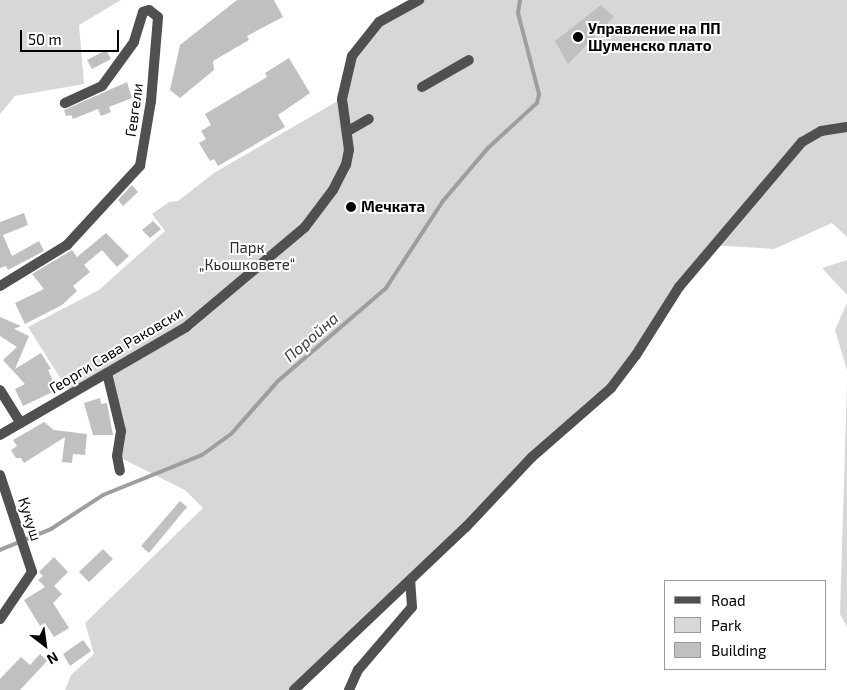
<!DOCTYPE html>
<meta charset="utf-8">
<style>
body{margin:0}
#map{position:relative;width:847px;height:690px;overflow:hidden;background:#fff;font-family:"Exo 2",sans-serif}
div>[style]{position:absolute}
.green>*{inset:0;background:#d7d7d7}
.stream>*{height:4px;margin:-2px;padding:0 2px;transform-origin:2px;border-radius:2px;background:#9e9e9e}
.building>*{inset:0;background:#c0c0c0}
.pedestrian>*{height:10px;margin:-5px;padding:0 5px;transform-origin:5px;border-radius:5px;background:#505050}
.minor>*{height:10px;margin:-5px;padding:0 5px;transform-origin:5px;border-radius:5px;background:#505050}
.dots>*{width:14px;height:14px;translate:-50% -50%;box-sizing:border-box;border:2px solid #fff;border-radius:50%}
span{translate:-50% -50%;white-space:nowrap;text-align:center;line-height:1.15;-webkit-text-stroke:4px #fff;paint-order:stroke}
.poi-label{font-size:15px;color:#000;font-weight:700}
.left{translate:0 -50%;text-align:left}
.street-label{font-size:15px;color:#000}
.park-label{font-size:15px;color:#2e2e2e}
.water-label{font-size:16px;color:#3f3f3f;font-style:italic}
.legend{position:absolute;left:664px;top:580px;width:162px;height:90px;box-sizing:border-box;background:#fff;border:1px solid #999;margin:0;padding:6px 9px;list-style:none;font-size:15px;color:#000}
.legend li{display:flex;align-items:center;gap:10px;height:25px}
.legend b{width:25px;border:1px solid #999}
.north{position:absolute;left:20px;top:620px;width:50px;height:50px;-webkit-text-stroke:4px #fff;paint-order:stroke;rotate:150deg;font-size:14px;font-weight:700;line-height:20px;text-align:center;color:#000}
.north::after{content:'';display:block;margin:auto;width:18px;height:22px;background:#000;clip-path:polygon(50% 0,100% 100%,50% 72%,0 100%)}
.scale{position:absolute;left:20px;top:30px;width:99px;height:22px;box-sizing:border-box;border:2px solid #000;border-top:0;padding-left:6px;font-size:15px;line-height:18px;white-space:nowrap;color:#000;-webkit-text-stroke:4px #fff;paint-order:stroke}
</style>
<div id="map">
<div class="green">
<div style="clip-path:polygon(0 0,121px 0,79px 25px,84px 84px,15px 96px,0 114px)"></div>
<div style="clip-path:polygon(419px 0,847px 0,847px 237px,832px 223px,774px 249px,712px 245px,611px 388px,294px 690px,65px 690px,71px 675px,94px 654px,85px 623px,203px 508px,185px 490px,117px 456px,121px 431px,107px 374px,71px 395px,28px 327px,99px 290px,165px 231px,152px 214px,169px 202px,178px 201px,214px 173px,341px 99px,352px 56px,379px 22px)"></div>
<div style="clip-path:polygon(847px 260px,847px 295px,822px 268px)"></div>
<div style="clip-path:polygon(847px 303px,847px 370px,835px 330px)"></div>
<div style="clip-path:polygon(847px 383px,847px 627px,840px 614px)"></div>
</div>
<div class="stream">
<div style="left:0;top:550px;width:55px;rotate:-22.4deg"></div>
<div style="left:51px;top:529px;width:62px;rotate:-33.2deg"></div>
<div style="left:103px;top:495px;width:107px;rotate:-22deg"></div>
<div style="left:202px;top:455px;width:37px;rotate:-36deg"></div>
<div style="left:232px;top:433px;width:69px;rotate:-48.5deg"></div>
<div style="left:278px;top:381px;width:143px;rotate:-40.7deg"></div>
<div style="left:386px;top:288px;width:104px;rotate:-56.8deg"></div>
<div style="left:443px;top:201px;width:70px;rotate:-49.7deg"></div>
<div style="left:488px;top:148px;width:67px;rotate:-42.6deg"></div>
<div style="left:537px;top:103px;width:9px;rotate:-77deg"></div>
<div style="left:539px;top:94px;width:84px;rotate:-104.5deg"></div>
<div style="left:518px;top:13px;width:13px;rotate:-81deg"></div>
</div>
<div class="building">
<div style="clip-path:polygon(237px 0,274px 0,283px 17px,247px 36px,249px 40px,213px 61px,214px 70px,180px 98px,170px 90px,180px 45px)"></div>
<div style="clip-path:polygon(601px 5px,614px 17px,568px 64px,555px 41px)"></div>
<div style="clip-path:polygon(106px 50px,111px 59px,92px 69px,87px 60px)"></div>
<div style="clip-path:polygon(289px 58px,310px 93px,278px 115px,285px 127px,218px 166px,214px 159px,210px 161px,199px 143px,206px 139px,201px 131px,211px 125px,205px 114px,267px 77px,265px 73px)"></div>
<div style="clip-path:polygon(127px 82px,132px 98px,109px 107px,111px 112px,101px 116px,98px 109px,73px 119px,71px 115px,66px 116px,64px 110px)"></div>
<div style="clip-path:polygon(132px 185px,138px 192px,123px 206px,118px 200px)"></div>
<div style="clip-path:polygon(24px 213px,28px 225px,3px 235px,12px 256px,39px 241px,44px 251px,8px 270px,6px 266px,0 268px,0 222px)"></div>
<div style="clip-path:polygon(153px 221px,161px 229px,150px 238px,142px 230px)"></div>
<div style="clip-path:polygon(106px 233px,129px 256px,117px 267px,102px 250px,84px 265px,90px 272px,73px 286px,77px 291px,62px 305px,25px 324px,15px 303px,44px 289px,32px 274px,72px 250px,77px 257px)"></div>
<div style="clip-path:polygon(0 317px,21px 326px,14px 329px,29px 336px,15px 369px,41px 353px,51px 369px,48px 370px,57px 390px,23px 406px,15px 389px,25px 384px,3px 360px,17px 347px,0 336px)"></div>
<div style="clip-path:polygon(100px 398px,101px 404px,107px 403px,113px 435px,93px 435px,84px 403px)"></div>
<div style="clip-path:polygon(44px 422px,54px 430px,87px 434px,85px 455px,73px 454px,72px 463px,62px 462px,65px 437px,24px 463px,21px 458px,16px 458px,11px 450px,17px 446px,13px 440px)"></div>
<div style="clip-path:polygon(180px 501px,187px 507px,149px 553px,141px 546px)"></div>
<div style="clip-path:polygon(103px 549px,113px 559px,89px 582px,79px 572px)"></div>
<div style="clip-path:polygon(54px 557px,68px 572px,54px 586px,62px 594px,53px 603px,69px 628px,54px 637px,45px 623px,40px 626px,24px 600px,45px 587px,38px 580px,43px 576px,39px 572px)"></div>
<div style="clip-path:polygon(83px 640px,91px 651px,70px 666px,63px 654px)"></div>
<div style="clip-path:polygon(40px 654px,47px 661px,20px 690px,0 690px,0 679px,21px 657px,30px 665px)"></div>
</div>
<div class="pedestrian">
<div style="left:422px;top:87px;width:54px;rotate:-29.9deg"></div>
<div style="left:348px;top:131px;width:24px;rotate:-30deg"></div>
</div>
<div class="minor">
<div style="left:0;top:286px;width:79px;rotate:-31.5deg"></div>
<div style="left:67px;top:245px;width:108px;rotate:-47.3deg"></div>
<div style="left:140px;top:166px;width:66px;rotate:-80.4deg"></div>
<div style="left:151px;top:101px;width:84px;rotate:-85.2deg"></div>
<div style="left:158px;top:17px;width:11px;rotate:-142deg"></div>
<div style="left:149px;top:10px;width:6px;rotate:162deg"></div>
<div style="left:143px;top:12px;width:31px;rotate:107deg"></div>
<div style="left:134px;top:42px;width:54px;rotate:126deg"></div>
<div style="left:102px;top:86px;width:41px;rotate:155.3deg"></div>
<div style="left:107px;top:373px;width:60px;rotate:76.4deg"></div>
<div style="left:121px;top:431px;width:25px;rotate:99deg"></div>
<div style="left:117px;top:456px;width:15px;rotate:79deg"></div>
<div style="left:0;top:390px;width:39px;rotate:58deg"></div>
<div style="left:0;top:435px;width:215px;rotate:-30.1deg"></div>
<div style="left:186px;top:327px;width:155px;rotate:-40deg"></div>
<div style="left:305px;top:227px;width:46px;rotate:-52.9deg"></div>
<div style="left:333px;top:190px;width:28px;rotate:-63deg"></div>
<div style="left:346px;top:165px;width:15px;rotate:-79deg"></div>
<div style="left:349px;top:150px;width:51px;rotate:-97.8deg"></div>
<div style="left:342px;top:99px;width:44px;rotate:-76.9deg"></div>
<div style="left:352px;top:56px;width:43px;rotate:-51.5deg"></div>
<div style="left:379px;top:22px;width:46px;rotate:-28.8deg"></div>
<div style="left:0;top:475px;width:102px;rotate:71.7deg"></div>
<div style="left:32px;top:572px;width:57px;rotate:124.2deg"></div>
<div style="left:294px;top:690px;width:237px;rotate:-43.5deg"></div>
<div style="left:466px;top:527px;width:96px;rotate:-46.7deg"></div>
<div style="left:532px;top:457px;width:105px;rotate:-41.1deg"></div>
<div style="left:611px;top:388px;width:41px;rotate:-52.9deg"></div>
<div style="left:636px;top:355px;width:80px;rotate:-57.7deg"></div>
<div style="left:679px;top:287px;width:190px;rotate:-49.7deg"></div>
<div style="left:802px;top:142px;width:22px;rotate:-30deg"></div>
<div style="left:821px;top:131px;width:26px;rotate:-9deg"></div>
<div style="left:349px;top:690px;width:22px;rotate:-66deg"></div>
<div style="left:358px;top:670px;width:83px;rotate:-49.4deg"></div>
<div style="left:412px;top:607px;width:26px;rotate:-94deg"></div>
</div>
<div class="dots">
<div style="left:578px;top:37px;background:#000"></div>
<div style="left:351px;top:207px;background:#000"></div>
</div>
<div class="poi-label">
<span class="left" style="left:588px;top:37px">Управление на ПП<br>Шуменско плато</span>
<span class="left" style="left:361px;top:207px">Мечката</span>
</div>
<div class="street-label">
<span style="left:134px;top:110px;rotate:-82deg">Гевгели</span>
<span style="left:116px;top:350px;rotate:-31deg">Георги Сава Раковски</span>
<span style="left:30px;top:519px;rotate:72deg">Кукуш</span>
</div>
<div class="park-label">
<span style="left:247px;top:256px">Парк<br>„Кьошковете“</span>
</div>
<div class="water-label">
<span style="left:311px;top:337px;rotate:-41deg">Поройна</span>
</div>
<ul class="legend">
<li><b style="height:6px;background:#505050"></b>Road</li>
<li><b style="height:14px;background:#d7d7d7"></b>Park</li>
<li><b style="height:14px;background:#c0c0c0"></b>Building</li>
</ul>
<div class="north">N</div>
<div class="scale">50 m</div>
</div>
